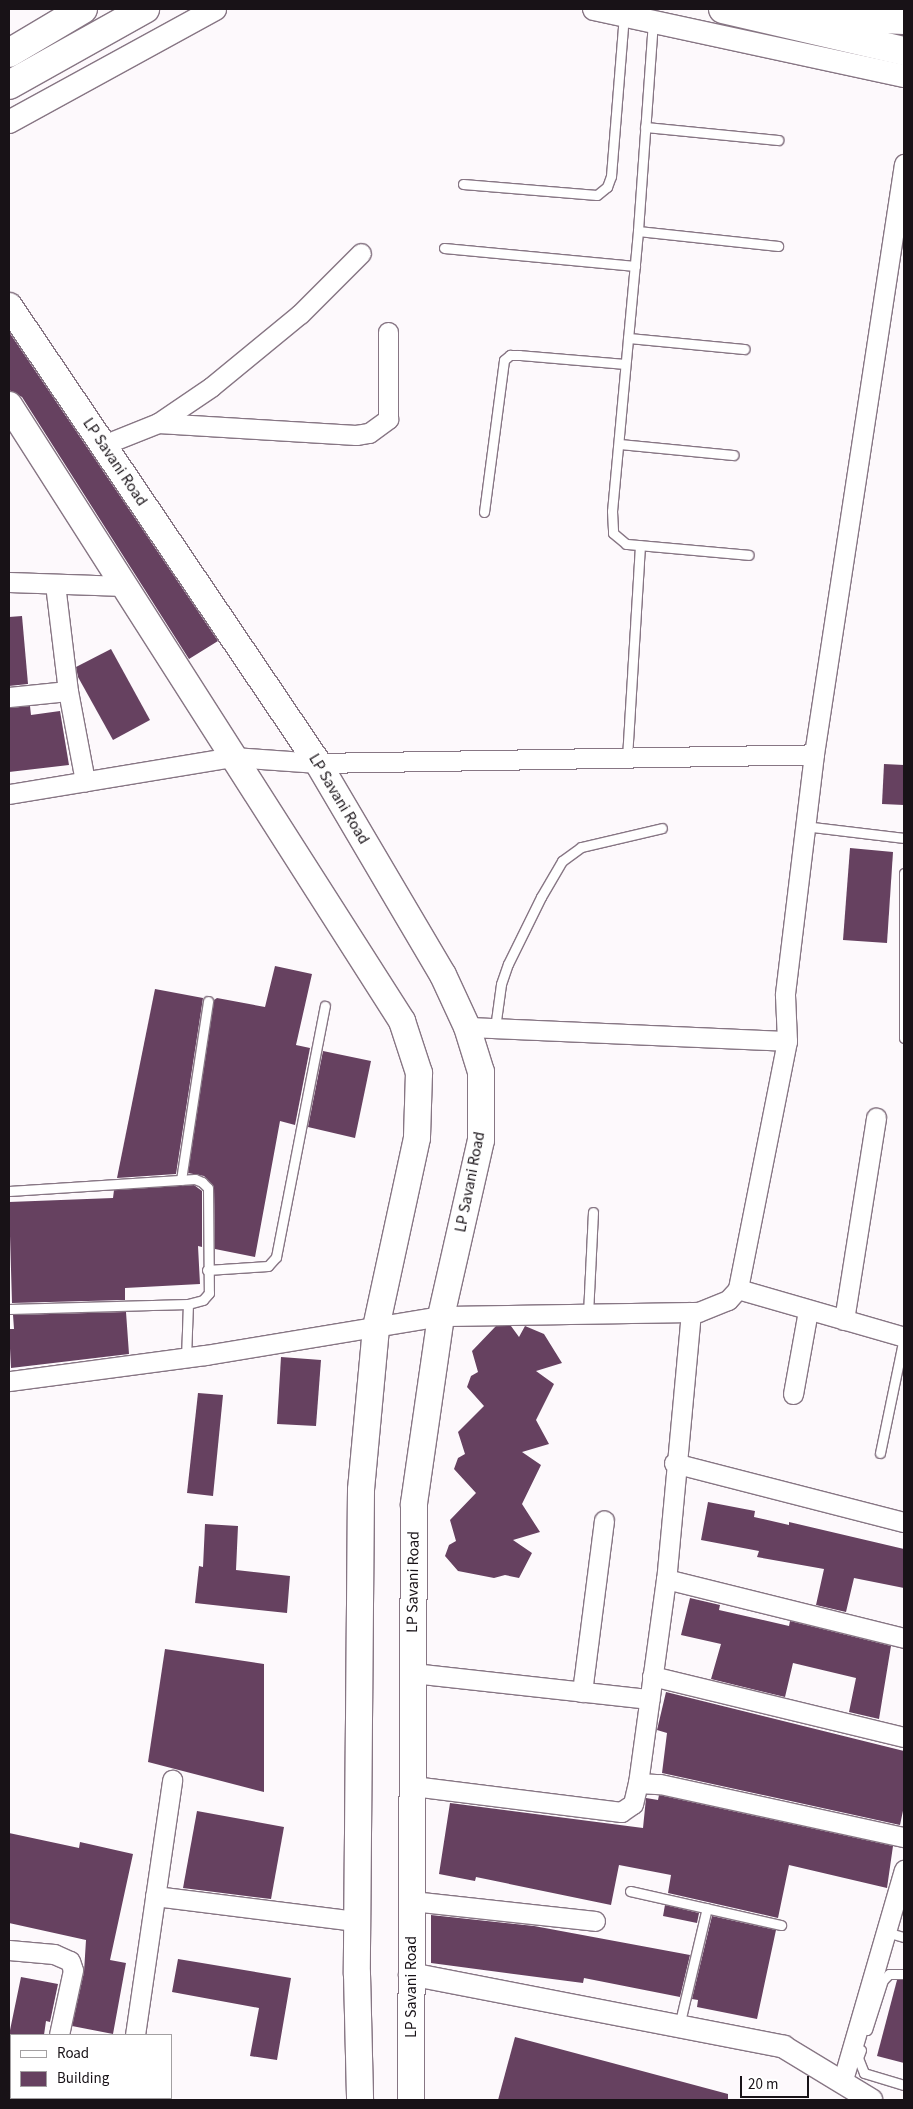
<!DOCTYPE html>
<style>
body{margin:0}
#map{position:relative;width:913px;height:2109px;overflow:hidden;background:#fdf9fc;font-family:"Source Sans 3",sans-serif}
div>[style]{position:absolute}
.building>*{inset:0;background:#664160}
.roads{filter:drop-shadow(1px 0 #877684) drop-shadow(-1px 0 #877684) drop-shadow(0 1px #877684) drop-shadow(0 -1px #877684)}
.service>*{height:9px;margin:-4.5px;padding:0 4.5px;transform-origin:4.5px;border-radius:4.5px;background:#fff}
.minor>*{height:19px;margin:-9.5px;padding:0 9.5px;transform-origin:9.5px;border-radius:9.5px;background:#fff}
.tertiary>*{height:22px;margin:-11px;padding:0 11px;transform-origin:11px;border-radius:11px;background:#fff}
.secondary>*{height:26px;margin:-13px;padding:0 13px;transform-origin:13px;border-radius:13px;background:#fff}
.trunk>*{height:28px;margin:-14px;padding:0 14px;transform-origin:14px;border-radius:14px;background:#fff}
span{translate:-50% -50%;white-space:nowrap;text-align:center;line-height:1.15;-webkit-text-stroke:5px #fff;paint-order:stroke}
.street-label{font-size:16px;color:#181217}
.frame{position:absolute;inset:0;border:10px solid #181217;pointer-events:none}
.legend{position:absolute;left:10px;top:2034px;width:162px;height:65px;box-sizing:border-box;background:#fff;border:1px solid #a3a0a2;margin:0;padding:6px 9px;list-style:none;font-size:15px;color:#181217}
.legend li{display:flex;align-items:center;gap:10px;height:25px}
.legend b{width:25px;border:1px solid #a3a0a2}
.scale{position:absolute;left:740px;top:2076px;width:69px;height:22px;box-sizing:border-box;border:2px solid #181217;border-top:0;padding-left:6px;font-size:15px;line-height:18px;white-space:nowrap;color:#181217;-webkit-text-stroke:4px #fff;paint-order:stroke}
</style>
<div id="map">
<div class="building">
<div style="clip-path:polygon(9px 332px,218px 641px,189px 659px,22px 397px,9px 390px)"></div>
<div style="clip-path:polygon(22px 616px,28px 684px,9px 686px,9px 617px)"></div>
<div style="clip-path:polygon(111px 649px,150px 720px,113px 740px,78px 677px,76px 667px)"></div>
<div style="clip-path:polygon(30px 706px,31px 715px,60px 711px,69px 765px,9px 772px,9px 708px)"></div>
<div style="clip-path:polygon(884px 764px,904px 765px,904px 805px,882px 804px)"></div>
<div style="clip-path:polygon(850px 848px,893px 852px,887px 943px,843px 940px)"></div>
<div style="clip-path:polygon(275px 966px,312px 974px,296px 1045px,310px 1048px,295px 1125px,280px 1121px,255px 1257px,215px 1249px,214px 1187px,204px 1176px,188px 1173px,214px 1000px,217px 998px,265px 1007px)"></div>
<div style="clip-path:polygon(155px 989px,203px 998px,176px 1174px,117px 1178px)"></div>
<div style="clip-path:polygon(323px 1051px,371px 1061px,355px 1138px,308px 1127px)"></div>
<div style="clip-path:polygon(194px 1185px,202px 1191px,202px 1247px,198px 1246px,200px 1284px,125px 1288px,125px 1300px,12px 1303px,9px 1202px,113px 1198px,114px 1190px)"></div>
<div style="clip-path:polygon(126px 1312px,129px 1354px,11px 1368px,9px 1329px,14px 1329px,13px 1315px)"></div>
<div style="clip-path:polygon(496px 1326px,511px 1326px,519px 1337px,525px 1326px,544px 1334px,562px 1363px,536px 1371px,554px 1384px,536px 1420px,549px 1444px,522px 1452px,541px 1465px,522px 1504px,540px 1532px,513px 1540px,532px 1553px,519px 1578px,505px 1575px,494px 1578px,458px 1571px,445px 1556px,449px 1545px,456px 1541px,450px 1520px,476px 1493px,454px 1469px,458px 1458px,465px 1454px,458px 1432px,484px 1406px,467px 1387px,471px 1376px,478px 1372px,472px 1351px)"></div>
<div style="clip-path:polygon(281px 1357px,321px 1360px,316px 1426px,277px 1424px)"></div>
<div style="clip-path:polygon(198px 1393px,223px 1395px,213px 1496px,187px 1493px)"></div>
<div style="clip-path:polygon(708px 1502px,755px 1511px,754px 1517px,789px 1525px,789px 1522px,904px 1549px,904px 1588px,854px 1578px,846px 1612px,816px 1605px,824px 1569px,757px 1557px,759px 1551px,701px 1540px)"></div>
<div style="clip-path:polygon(205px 1524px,238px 1526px,236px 1570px,290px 1576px,287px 1613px,195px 1603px,199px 1566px,203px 1567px)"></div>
<div style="clip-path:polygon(690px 1598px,720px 1605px,719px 1610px,789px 1626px,790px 1621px,891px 1646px,879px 1719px,849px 1712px,856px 1678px,793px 1663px,785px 1697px,711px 1679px,721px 1644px,681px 1635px)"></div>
<div style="clip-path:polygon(165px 1649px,264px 1664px,264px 1792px,148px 1762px)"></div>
<div style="clip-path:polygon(666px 1692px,904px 1751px,904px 1806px,900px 1825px,662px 1773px,667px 1733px,657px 1730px)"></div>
<div style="clip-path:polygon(659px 1795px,893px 1846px,887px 1888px,789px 1865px,778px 1918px,668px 1893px,671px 1875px,619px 1865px,611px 1905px,476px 1877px,475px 1881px,439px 1874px,450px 1803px,643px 1828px,646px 1798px,658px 1800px)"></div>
<div style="clip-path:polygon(197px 1811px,284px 1827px,271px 1899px,183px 1888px)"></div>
<div style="clip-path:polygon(9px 1833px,79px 1848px,80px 1842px,133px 1854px,110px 1960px,126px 1963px,113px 2034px,72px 2026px,84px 1972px,86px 1940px,9px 1923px)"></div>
<div style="clip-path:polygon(665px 1905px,699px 1913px,697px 1923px,663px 1916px)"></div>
<div style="clip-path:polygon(431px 1915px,534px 1926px,690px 1955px,680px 1997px,584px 1978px,583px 1983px,431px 1963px)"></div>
<div style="clip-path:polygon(712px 1916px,776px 1930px,757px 2019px,697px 2007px,698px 2000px,692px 1999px)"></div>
<div style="clip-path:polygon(178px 1959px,291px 1978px,277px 2060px,250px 2056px,259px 2008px,172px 1992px)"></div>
<div style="clip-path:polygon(21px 1977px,58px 1984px,50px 2022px,46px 2021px,44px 2035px,9px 2035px)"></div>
<div style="clip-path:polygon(897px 1980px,904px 1980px,904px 2063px,877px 2056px)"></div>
<div style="clip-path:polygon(515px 2037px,728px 2094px,728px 2100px,498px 2100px)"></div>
</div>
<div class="roads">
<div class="service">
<div style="left:653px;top:21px;width:211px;rotate:94.1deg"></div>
<div style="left:638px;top:231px;width:281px;rotate:95.3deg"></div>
<div style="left:612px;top:511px;width:22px;rotate:87deg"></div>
<div style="left:613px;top:533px;width:17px;rotate:40deg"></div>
<div style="left:626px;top:544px;width:123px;rotate:5.1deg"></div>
<div style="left:645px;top:127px;width:134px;rotate:5.6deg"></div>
<div style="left:463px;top:184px;width:134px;rotate:4.7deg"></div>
<div style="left:597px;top:195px;width:13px;rotate:-39deg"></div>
<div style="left:607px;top:187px;width:12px;rotate:-70deg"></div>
<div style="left:611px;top:176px;width:162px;rotate:-85.4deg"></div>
<div style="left:638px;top:231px;width:141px;rotate:6.1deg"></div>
<div style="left:444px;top:248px;width:192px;rotate:5.4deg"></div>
<div style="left:628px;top:338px;width:117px;rotate:5.4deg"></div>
<div style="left:619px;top:444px;width:115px;rotate:5.5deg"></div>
<div style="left:484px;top:512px;width:153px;rotate:-82.5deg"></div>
<div style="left:504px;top:360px;width:8px;rotate:-40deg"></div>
<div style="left:510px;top:355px;width:9px"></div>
<div style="left:519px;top:355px;width:105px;rotate:4.9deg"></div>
<div style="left:627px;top:758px;width:213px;rotate:-86.5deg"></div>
<div style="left:804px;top:826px;width:101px;rotate:6.8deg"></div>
<div style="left:904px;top:873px;width:165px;rotate:90deg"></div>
<div style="left:495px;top:1028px;width:44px;rotate:-82.2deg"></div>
<div style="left:501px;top:984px;width:21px;rotate:-71deg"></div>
<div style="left:508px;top:964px;width:75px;rotate:-63.8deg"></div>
<div style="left:541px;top:897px;width:42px;rotate:-59.7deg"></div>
<div style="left:562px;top:861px;width:24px;rotate:-36deg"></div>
<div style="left:581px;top:847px;width:83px;rotate:-13.2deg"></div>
<div style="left:181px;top:1180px;width:181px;rotate:-81.4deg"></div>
<div style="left:9px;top:1191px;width:186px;rotate:-3.7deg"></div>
<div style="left:195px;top:1179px;width:8px;rotate:23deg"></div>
<div style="left:202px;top:1182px;width:8px;rotate:45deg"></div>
<div style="left:208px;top:1188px;width:105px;rotate:89.5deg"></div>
<div style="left:209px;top:1293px;width:9px;rotate:131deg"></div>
<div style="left:203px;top:1300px;width:16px;rotate:165deg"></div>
<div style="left:188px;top:1304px;width:179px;rotate:178.4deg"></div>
<div style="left:207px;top:1270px;width:61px;rotate:-3.8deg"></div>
<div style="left:268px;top:1266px;width:12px;rotate:-48deg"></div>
<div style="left:276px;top:1257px;width:256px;rotate:-79deg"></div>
<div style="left:588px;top:1314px;width:102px;rotate:-87.2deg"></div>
<div style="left:186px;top:1358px;width:54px;rotate:-87.9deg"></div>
<div style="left:880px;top:1453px;width:118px;rotate:-78.3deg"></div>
<div style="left:630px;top:1891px;width:155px;rotate:12.7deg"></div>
<div style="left:886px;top:1932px;width:19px;rotate:16deg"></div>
<div style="left:679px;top:2026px;width:121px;rotate:-76.7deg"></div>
<div style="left:867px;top:2030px;width:52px;rotate:-72.3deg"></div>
<div style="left:883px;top:1980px;width:8px;rotate:-45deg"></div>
<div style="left:889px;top:1974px;width:15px"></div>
<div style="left:861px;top:2050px;width:9px;rotate:111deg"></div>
<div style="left:858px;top:2058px;width:16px;rotate:68deg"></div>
<div style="left:864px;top:2073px;width:42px;rotate:16.7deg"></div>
</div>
<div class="minor">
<div style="left:158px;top:423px;width:64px;rotate:-34.2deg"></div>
<div style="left:211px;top:387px;width:115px;rotate:-39.4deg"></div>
<div style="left:300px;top:314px;width:86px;rotate:-45deg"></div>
<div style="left:103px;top:445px;width:59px;rotate:-21.8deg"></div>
<div style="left:158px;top:423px;width:198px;rotate:3.5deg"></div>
<div style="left:356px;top:435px;width:13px;rotate:-9deg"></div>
<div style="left:369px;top:433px;width:24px;rotate:-36deg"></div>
<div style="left:388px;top:419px;width:87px;rotate:-90deg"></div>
<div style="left:9px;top:582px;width:115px;rotate:2deg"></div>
<div style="left:55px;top:584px;width:108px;rotate:83.1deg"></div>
<div style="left:68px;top:691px;width:92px;rotate:79.3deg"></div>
<div style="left:9px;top:697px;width:59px;rotate:-5.8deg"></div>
<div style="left:814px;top:754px;width:597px;rotate:-81.33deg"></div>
<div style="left:9px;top:794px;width:227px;rotate:-9.4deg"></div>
<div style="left:233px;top:757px;width:85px;rotate:4deg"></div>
<div style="left:318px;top:763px;width:496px;rotate:-1deg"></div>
<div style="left:814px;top:754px;width:243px;rotate:96.9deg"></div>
<div style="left:785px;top:995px;width:46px;rotate:87.5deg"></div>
<div style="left:787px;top:1041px;width:253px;rotate:101.2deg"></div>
<div style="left:738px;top:1289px;width:15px;rotate:132deg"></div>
<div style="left:728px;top:1300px;width:32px;rotate:158deg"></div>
<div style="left:698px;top:1312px;width:257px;rotate:179.1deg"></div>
<div style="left:441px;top:1316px;width:239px;rotate:170.6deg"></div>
<div style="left:205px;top:1355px;width:198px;rotate:172.4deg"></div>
<div style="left:467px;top:1027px;width:320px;rotate:2.5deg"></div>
<div style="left:738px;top:1289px;width:173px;rotate:16.1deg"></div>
<div style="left:691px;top:1312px;width:268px;rotate:95.3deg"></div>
<div style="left:666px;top:1579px;width:206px;rotate:97.8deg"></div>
<div style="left:638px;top:1783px;width:22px;rotate:3deg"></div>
<div style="left:660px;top:1784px;width:250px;rotate:12.3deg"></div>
<div style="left:844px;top:1320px;width:205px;rotate:-81deg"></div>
<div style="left:793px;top:1394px;width:84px;rotate:-79.8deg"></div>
<div style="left:674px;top:1463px;width:237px;rotate:14.4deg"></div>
<div style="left:666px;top:1579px;width:245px;rotate:13.9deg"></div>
<div style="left:413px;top:1673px;width:238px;rotate:6.3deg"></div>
<div style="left:652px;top:1676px;width:259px;rotate:13.6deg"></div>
<div style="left:582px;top:1692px;width:173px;rotate:-82.7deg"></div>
<div style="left:413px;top:1786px;width:210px;rotate:7.1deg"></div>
<div style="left:621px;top:1812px;width:14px;rotate:-34deg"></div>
<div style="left:633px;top:1804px;width:22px;rotate:-77deg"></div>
<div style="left:155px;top:1896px;width:204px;rotate:7.1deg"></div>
<div style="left:412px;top:1901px;width:184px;rotate:6.2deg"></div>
<div style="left:9px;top:1950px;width:45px;rotate:5.1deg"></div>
<div style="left:54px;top:1954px;width:17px;rotate:24deg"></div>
<div style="left:70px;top:1961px;width:9px;rotate:72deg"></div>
<div style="left:73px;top:1970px;width:66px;rotate:102.2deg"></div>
<div style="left:135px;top:2035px;width:258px;rotate:-81.7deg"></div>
<div style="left:842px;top:2083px;width:222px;rotate:-73.8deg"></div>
<div style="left:9px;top:2087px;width:2px;rotate:27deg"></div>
<div style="left:47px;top:2100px;width:2px;rotate:-63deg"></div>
<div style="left:125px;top:2100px;width:2px;rotate:-63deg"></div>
</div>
<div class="tertiary">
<div style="left:594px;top:9px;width:317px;rotate:12.2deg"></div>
<div style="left:9px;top:122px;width:235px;rotate:-28.7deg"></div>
<div style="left:410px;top:1974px;width:381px;rotate:11deg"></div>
<div style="left:784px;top:2047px;width:102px;rotate:31.3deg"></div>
</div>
<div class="secondary">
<div style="left:788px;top:16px;width:116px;rotate:2.5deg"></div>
<div style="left:9px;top:306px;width:552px;rotate:55.94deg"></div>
<div style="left:318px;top:763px;width:246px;rotate:59.5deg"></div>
<div style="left:443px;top:975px;width:57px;rotate:65.2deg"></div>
<div style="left:467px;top:1027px;width:47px;rotate:72.7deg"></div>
<div style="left:481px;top:1072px;width:68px;rotate:90deg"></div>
<div style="left:481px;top:1140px;width:180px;rotate:102.8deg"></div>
<div style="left:441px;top:1316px;width:190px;rotate:98.2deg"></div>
<div style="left:414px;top:1504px;width:596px;rotate:90.29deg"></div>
<div style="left:9px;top:405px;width:731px;rotate:57.46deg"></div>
<div style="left:402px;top:1021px;width:55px;rotate:71.9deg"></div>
<div style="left:419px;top:1073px;width:65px;rotate:91.8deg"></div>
<div style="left:417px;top:1138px;width:194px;rotate:102.2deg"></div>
<div style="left:376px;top:1328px;width:163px;rotate:95.3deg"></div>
<div style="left:361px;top:1490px;width:484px;rotate:90.5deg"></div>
<div style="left:357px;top:1974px;width:126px;rotate:88.6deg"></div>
</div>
<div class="trunk">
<div style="left:723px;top:9px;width:186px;rotate:13.1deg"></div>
<div style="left:9px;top:53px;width:86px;rotate:-30.7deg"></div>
<div style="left:9px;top:85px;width:156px;rotate:-29.2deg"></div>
</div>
</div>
<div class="street-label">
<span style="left:115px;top:462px;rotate:56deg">LP Savani Road</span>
<span style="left:339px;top:799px;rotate:59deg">LP Savani Road</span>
<span style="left:470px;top:1182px;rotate:-79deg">LP Savani Road</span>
<span style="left:413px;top:1582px;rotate:-89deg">LP Savani Road</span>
<span style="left:411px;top:1987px;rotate:-90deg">LP Savani Road</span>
</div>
<div class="frame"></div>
<ul class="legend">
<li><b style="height:6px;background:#fff"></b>Road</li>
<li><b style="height:14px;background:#664160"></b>Building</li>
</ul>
<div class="scale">20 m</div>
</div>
